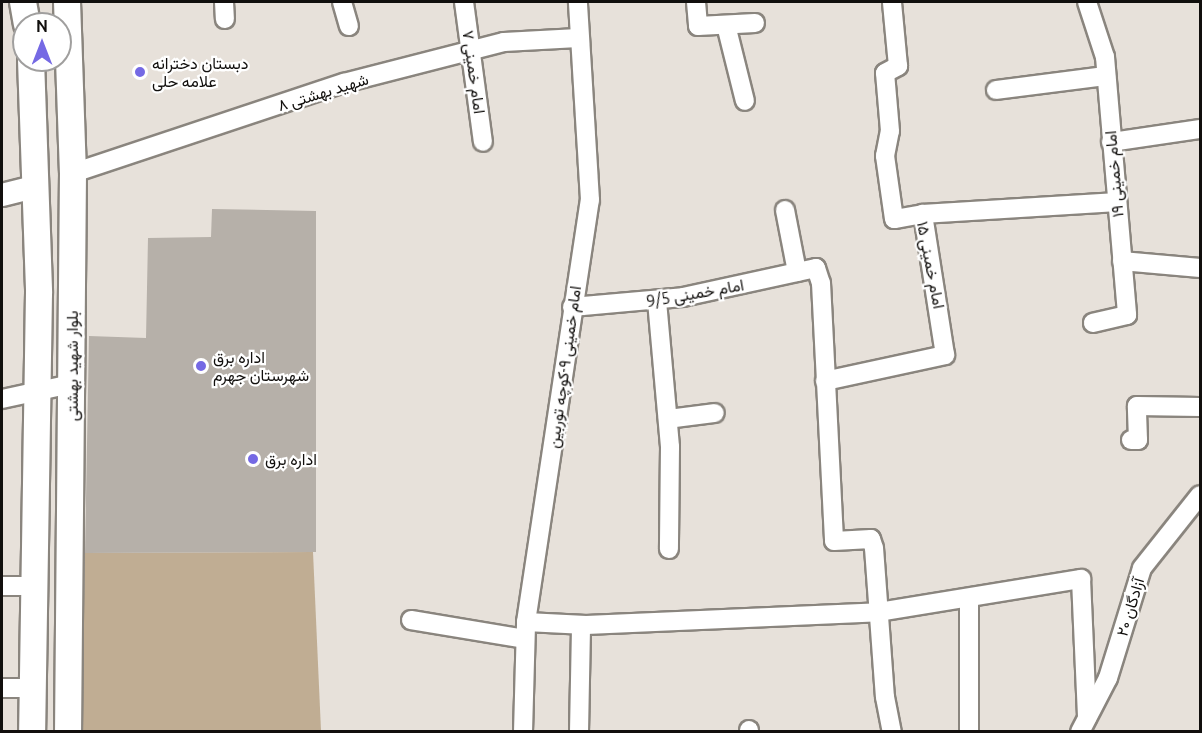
<!DOCTYPE html>
<meta charset="utf-8">
<style>
body{margin:0}
#map{position:relative;width:1202px;height:733px;overflow:hidden;background:#e7e1da;font-family:Ubuntu,Vazirmatn,sans-serif}
div>[style]{position:absolute}
.green>*{inset:0;background:#c0ad93}
.building>*{inset:0;background:#b6b0a9}
.roads{filter:drop-shadow(2px 0 #8a857e) drop-shadow(-2px 0 #8a857e) drop-shadow(0 2px #8a857e) drop-shadow(0 -2px #8a857e)}
.minor>*{height:18px;margin:-9px;padding:0 9px;transform-origin:9px;border-radius:9px;background:#fff}
.tertiary>*{height:22px;margin:-11px;padding:0 11px;transform-origin:11px;border-radius:11px;background:#fff}
.secondary>*{height:26px;margin:-13px;padding:0 13px;transform-origin:13px;border-radius:13px;background:#fff}
.dots>*{width:16px;height:16px;translate:-50% -50%;box-sizing:border-box;border:3px solid #fff;border-radius:50%}
span{translate:-50% -50%;white-space:nowrap;text-align:center;line-height:1.15;-webkit-text-stroke:4.5px #fff;paint-order:stroke}
.poi-label{font-size:16px;color:#110f0d}
.left{translate:0 -50%;text-align:left}
.street-label{font-size:16px;color:#110f0d}
.frame{position:absolute;inset:0;border:3px solid #110f0d;pointer-events:none}
.north{position:absolute;left:12px;top:12px;width:60px;height:60px;box-sizing:border-box;background:#fff;border:2px solid #a09f9e;border-radius:50%;rotate:0deg;font-size:16px;font-weight:700;line-height:24px;text-align:center;color:#110f0d}
.north::after{content:'';display:block;margin:auto;width:21px;height:27px;background:#7569e4;clip-path:polygon(50% 0,100% 100%,50% 72%,0 100%)}
</style>
<div id="map">
<div class="green">
<div style="clip-path:polygon(313px 552px,321px 731px,81px 732px,85px 553px)"></div>
</div>
<div class="building">
<div style="clip-path:polygon(212px 209px,316px 211px,316px 552px,85px 553px,89px 336px,146px 338px,148px 238px,211px 237px)"></div>
</div>
<div class="roads">
<div class="minor">
<div style="left:224px;top:2px;width:17px;rotate:87deg"></div>
<div style="left:342px;top:2px;width:25px;rotate:74deg"></div>
<div style="left:464px;top:2px;width:141px;rotate:82.3deg"></div>
<div style="left:696px;top:2px;width:24px;rotate:85deg"></div>
<div style="left:698px;top:26px;width:57px;rotate:-3deg"></div>
<div style="left:1087px;top:2px;width:58px;rotate:71.9deg"></div>
<div style="left:1105px;top:57px;width:259px;rotate:85.1deg"></div>
<div style="left:1127px;top:315px;width:35px;rotate:167deg"></div>
<div style="left:726px;top:25px;width:78px;rotate:76deg"></div>
<div style="left:996px;top:90px;width:111px;rotate:-7.3deg"></div>
<div style="left:1111px;top:142px;width:90px;rotate:-8.3deg"></div>
<div style="left:73px;top:173px;width:286px;rotate:-18.4deg"></div>
<div style="left:344px;top:83px;width:165px;rotate:-14.4deg"></div>
<div style="left:504px;top:42px;width:74px;rotate:-3.1deg"></div>
<div style="left:785px;top:210px;width:63px;rotate:79deg"></div>
<div style="left:923px;top:214px;width:194px;rotate:-3.5deg"></div>
<div style="left:1122px;top:261px;width:78px;rotate:5.1deg"></div>
<div style="left:657px;top:301px;width:147px;rotate:84.9deg"></div>
<div style="left:670px;top:447px;width:102px;rotate:90.6deg"></div>
<div style="left:572px;top:307px;width:111px;rotate:-5.1deg"></div>
<div style="left:683px;top:297px;width:136px;rotate:-12.3deg"></div>
<div style="left:816px;top:268px;width:16px;rotate:72deg"></div>
<div style="left:821px;top:283px;width:258px;rotate:87.1deg"></div>
<div style="left:834px;top:541px;width:37px;rotate:-3deg"></div>
<div style="left:871px;top:539px;width:9px;rotate:72deg"></div>
<div style="left:874px;top:548px;width:149px;rotate:85.8deg"></div>
<div style="left:885px;top:697px;width:36px;rotate:79deg"></div>
<div style="left:825px;top:381px;width:123px;rotate:-12.2deg"></div>
<div style="left:945px;top:355px;width:143px;rotate:-98.9deg"></div>
<div style="left:923px;top:214px;width:29px;rotate:170deg"></div>
<div style="left:894px;top:219px;width:64px;rotate:-98.1deg"></div>
<div style="left:885px;top:156px;width:25px;rotate:-79deg"></div>
<div style="left:890px;top:131px;width:58px;rotate:-94.9deg"></div>
<div style="left:885px;top:73px;width:15px;rotate:-28deg"></div>
<div style="left:898px;top:66px;width:64px;rotate:-95.4deg"></div>
<div style="left:2px;top:399px;width:71px;rotate:-12.3deg"></div>
<div style="left:668px;top:419px;width:47px;rotate:-7.3deg"></div>
<div style="left:1131px;top:440px;width:7px"></div>
<div style="left:1138px;top:440px;width:34px;rotate:-92deg"></div>
<div style="left:1137px;top:406px;width:63px;rotate:0.9deg"></div>
<div style="left:2px;top:586px;width:32px"></div>
<div style="left:411px;top:620px;width:115px;rotate:9.5deg"></div>
<div style="left:526px;top:622px;width:60px;rotate:2.9deg"></div>
<div style="left:586px;top:625px;width:293px;rotate:-2.5deg"></div>
<div style="left:879px;top:612px;width:205px;rotate:-9.3deg"></div>
<div style="left:1081px;top:579px;width:139px;rotate:87.5deg"></div>
<div style="left:2px;top:688px;width:31px"></div>
<div style="left:523px;top:732px;width:110px;rotate:-88.4deg"></div>
<div style="left:526px;top:622px;width:427px;rotate:-81.4deg"></div>
<div style="left:590px;top:200px;width:198px;rotate:-93.5deg"></div>
<div style="left:579px;top:732px;width:107px;rotate:-88.9deg"></div>
<div style="left:749px;top:732px;width:2px;rotate:-90deg"></div>
<div style="left:969px;top:732px;width:133px;rotate:-90deg"></div>
<div style="left:1080px;top:732px;width:61px;rotate:-62.6deg"></div>
<div style="left:1108px;top:678px;width:115px;rotate:-72.8deg"></div>
<div style="left:1142px;top:568px;width:93px;rotate:-51.5deg"></div>
</div>
<div class="tertiary">
<div style="left:2px;top:195px;width:36px;rotate:-14deg"></div>
</div>
<div class="secondary">
<div style="left:23px;top:2px;width:22px;rotate:80deg"></div>
<div style="left:67px;top:2px;width:171px;rotate:88deg"></div>
<div style="left:73px;top:173px;width:559px;rotate:90.51deg"></div>
<div style="left:31px;top:60px;width:233px;rotate:88deg"></div>
<div style="left:39px;top:293px;width:439px;rotate:90.9deg"></div>
</div>
</div>
<div class="dots">
<div style="left:140px;top:72px;background:#7569e4"></div>
<div style="left:201px;top:366px;background:#7569e4"></div>
<div style="left:253px;top:459px;background:#7569e4"></div>
</div>
<div class="poi-label">
<span class="left" style="left:152px;top:72px">دبستان دخترانه<br>علامه حلی</span>
<span class="left" style="left:213px;top:366px">اداره برق<br>شهرستان جهرم</span>
<span class="left" style="left:265px;top:459px">اداره برق</span>
</div>
<div class="street-label">
<span style="left:474px;top:72px;rotate:82deg">امام خمینی ۷</span>
<span style="left:323px;top:92px;rotate:-17deg">شهید بهشتی ۸</span>
<span style="left:1114px;top:174px;rotate:-95deg">امام خمینی ۱۹</span>
<span style="left:931px;top:265px;rotate:79deg">امام خمینی ۱۵</span>
<span style="left:695px;top:293px;rotate:-10deg">امام خمینی 9/5</span>
<span style="left:72px;top:366px;rotate:-90deg">بلوار شهید بهشتی</span>
<span style="left:564px;top:367px;rotate:-82deg">امام خمینی ۹-کوچه توربین</span>
<span style="left:1130px;top:607px;rotate:-73deg">آزادگان ۲۰</span>
</div>
<div class="frame"></div>
<div class="north">N</div>
</div>
